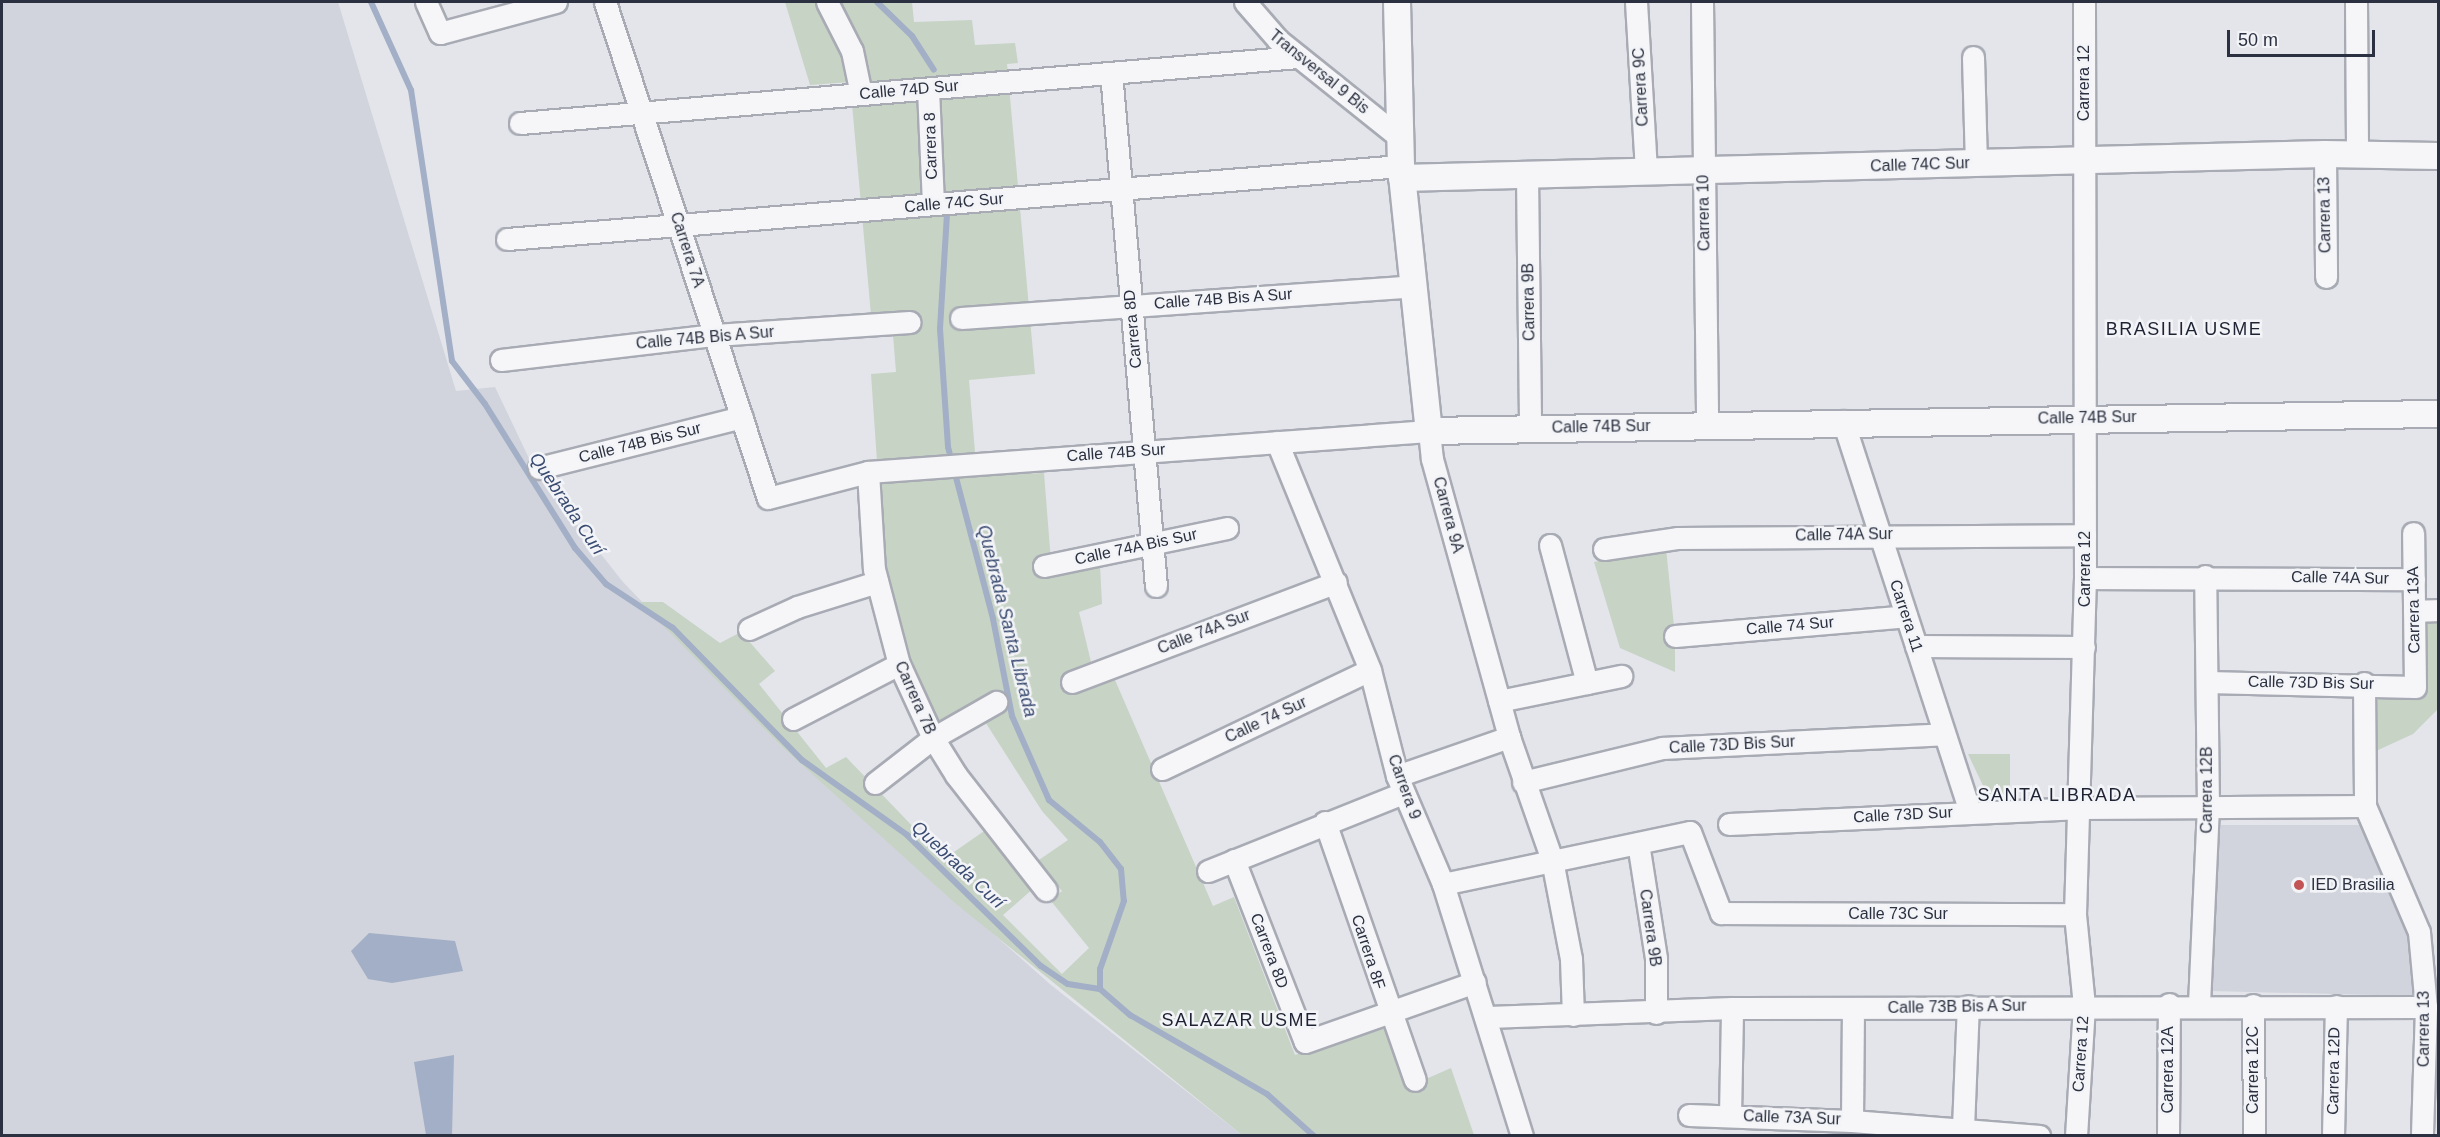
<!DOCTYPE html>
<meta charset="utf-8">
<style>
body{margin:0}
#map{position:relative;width:2440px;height:1137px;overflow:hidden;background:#e3e5ea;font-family:Arial,sans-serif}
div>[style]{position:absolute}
.built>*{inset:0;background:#d1d4dc}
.green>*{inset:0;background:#c7d3c5}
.water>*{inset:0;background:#a2afc6}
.stream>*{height:6px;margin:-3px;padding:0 3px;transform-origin:3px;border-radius:3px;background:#a2afc6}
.roads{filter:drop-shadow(2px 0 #a8abb4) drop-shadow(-2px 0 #a8abb4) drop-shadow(0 2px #a8abb4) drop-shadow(0 -2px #a8abb4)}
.minor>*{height:21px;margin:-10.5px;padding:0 10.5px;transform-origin:10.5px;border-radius:10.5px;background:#f6f6f9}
.tertiary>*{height:26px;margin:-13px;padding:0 13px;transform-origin:13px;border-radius:13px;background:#f6f6f9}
.dots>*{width:16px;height:16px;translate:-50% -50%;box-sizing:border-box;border:3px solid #f3f4f7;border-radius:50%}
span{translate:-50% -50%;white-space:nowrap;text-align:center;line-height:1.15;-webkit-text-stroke:5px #f3f4f7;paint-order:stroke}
.street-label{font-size:16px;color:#2c3141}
.poi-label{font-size:16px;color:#2c3141}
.left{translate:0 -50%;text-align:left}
.neighbourhood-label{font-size:18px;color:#1e2232;letter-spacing:1.5px}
.water-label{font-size:18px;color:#3a4b71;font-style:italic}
.frame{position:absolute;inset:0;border:3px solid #2c3141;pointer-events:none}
.scale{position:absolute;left:2227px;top:30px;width:148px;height:27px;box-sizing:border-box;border:3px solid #2c3141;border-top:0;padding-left:8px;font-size:18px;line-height:21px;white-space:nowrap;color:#2c3141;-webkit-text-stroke:4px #f3f4f7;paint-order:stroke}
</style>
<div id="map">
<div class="built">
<div style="clip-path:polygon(2px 2px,338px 2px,456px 391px,495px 387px,535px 471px,623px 582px,780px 745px,1051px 985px,1242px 1135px,2px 1136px)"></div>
<div style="clip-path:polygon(2210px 825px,2372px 825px,2414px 944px,2415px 996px,2211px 991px,2206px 922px)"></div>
</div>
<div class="green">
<div style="clip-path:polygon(785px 2px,912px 2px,914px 22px,972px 20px,975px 45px,1015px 43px,1018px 63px,1007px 64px,1035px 374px,969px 380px,977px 476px,1044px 473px,1052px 574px,1100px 565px,1102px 604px,1079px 612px,1097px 687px,1115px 680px,1213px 906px,1234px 897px,1295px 1055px,1385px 1022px,1410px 1086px,1451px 1068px,1474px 1135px,1242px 1135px,955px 903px,780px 745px,640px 602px,663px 602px,720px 643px,741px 632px,775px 671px,759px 684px,826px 768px,846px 757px,944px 859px,987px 829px,1035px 887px,1003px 915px,1062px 974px,1089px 948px,1051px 901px,1062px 891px,1036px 862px,1068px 840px,1042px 811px,975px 706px,938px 725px,897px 630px,883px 549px,871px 374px,896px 372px,893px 335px,873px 337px,850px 82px,810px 85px)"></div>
<div style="clip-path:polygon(1666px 548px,1675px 636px,1675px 672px,1620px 648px,1594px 562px)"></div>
<div style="clip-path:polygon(2438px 610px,2438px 709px,2413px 734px,2376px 751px,2377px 695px,2421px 694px,2422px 611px)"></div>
<div style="clip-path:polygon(1968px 754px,2010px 754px,2010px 794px,1987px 794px)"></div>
</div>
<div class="water">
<div style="clip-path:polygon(369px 933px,455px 941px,463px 971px,392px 983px,368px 979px,351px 951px)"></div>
<div style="clip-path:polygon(454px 1055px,452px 1135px,426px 1135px,414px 1062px)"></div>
</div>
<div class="stream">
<div style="left:371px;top:2px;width:97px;rotate:65.6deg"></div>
<div style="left:411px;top:90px;width:274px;rotate:81.4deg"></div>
<div style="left:452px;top:361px;width:54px;rotate:52.5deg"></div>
<div style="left:485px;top:404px;width:170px;rotate:58deg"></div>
<div style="left:575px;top:548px;width:48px;rotate:49.3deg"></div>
<div style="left:606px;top:584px;width:80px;rotate:33.3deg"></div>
<div style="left:673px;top:628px;width:185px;rotate:45.7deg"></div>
<div style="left:802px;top:760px;width:129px;rotate:35.5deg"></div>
<div style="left:907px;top:835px;width:187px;rotate:44.4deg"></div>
<div style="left:1041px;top:966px;width:32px;rotate:34deg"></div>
<div style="left:1068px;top:984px;width:32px;rotate:9deg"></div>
<div style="left:877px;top:2px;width:49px;rotate:44.2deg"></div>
<div style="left:912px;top:36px;width:40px;rotate:57.1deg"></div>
<div style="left:947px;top:214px;width:115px;rotate:93.5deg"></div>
<div style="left:940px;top:329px;width:118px;rotate:86.1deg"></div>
<div style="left:948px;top:447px;width:178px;rotate:75.3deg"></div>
<div style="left:993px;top:619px;width:99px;rotate:78.9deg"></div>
<div style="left:1012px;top:716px;width:92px;rotate:66.2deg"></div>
<div style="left:1049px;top:800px;width:66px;rotate:39.5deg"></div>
<div style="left:1100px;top:842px;width:34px;rotate:52deg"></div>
<div style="left:1121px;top:869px;width:32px;rotate:85deg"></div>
<div style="left:1124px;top:901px;width:72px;rotate:109.4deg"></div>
<div style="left:1100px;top:969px;width:20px;rotate:90deg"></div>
<div style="left:1100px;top:989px;width:40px;rotate:41deg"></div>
<div style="left:1130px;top:1015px;width:158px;rotate:30deg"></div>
<div style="left:1267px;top:1094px;width:63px;rotate:41.8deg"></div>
</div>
<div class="roads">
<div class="minor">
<div style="left:426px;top:2px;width:34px;rotate:66deg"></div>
<div style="left:440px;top:33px;width:120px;rotate:-15deg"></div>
<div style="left:605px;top:2px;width:522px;rotate:71.81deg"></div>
<div style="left:768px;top:498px;width:103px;rotate:-14.6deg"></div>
<div style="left:868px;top:472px;width:562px;rotate:-4.18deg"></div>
<div style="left:1429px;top:431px;width:28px;rotate:84deg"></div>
<div style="left:1432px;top:459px;width:288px;rotate:74.5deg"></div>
<div style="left:1509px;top:737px;width:130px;rotate:70.7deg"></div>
<div style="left:1552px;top:860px;width:101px;rotate:79.1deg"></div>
<div style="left:1571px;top:959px;width:56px;rotate:88deg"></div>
<div style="left:827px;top:2px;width:55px;rotate:63deg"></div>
<div style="left:852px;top:51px;width:44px;rotate:78.2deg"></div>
<div style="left:1245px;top:2px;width:50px;rotate:49deg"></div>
<div style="left:1278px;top:40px;width:155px;rotate:38.7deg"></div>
<div style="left:1636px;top:2px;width:170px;rotate:86.6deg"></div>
<div style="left:1702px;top:2px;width:422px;rotate:89.3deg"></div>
<div style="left:2356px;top:2px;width:151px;rotate:89.6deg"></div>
<div style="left:1973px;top:57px;width:106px;rotate:88.4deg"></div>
<div style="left:1111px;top:73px;width:515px;rotate:84.99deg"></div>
<div style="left:928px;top:89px;width:115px;rotate:87.5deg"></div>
<div style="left:520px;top:123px;width:781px;rotate:-4.85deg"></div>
<div style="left:2325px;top:154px;width:123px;rotate:89.5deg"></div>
<div style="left:1527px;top:175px;width:253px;rotate:89.3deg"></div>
<div style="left:507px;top:239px;width:897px;rotate:-4.67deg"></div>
<div style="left:961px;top:318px;width:454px;rotate:-4deg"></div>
<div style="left:501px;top:360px;width:215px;rotate:-6.7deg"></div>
<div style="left:715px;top:335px;width:195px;rotate:-3.8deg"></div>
<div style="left:1843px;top:421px;width:411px;rotate:72deg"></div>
<div style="left:1277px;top:442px;width:246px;rotate:67.8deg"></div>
<div style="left:1370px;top:670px;width:109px;rotate:75.7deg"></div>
<div style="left:1397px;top:776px;width:117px;rotate:66.9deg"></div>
<div style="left:1443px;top:884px;width:264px;rotate:72.6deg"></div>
<div style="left:539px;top:468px;width:209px;rotate:-14.1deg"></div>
<div style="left:868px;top:472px;width:97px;rotate:86.5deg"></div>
<div style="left:874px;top:569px;width:98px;rotate:75.3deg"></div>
<div style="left:899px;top:664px;width:81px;rotate:65.3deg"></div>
<div style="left:933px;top:738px;width:44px;rotate:58.1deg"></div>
<div style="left:956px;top:775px;width:146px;rotate:52deg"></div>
<div style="left:1550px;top:545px;width:143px;rotate:75deg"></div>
<div style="left:1604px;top:549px;width:75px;rotate:-8.5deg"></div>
<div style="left:1678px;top:538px;width:407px;rotate:-0.4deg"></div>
<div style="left:1044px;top:566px;width:187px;rotate:-11.7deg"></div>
<div style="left:2085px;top:578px;width:329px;rotate:0.2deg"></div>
<div style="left:2414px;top:611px;width:24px;rotate:-2deg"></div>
<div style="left:749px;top:629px;width:53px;rotate:-24.6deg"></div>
<div style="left:797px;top:607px;width:84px;rotate:-17.4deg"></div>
<div style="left:1675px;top:636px;width:232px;rotate:-4.9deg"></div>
<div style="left:1916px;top:646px;width:168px;rotate:0.3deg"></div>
<div style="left:1072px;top:682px;width:282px;rotate:-20.7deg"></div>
<div style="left:2207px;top:682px;width:208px;rotate:1.4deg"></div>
<div style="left:2415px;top:687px;width:154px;rotate:-90.7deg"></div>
<div style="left:2364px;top:683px;width:123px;rotate:89.5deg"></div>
<div style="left:2365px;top:806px;width:137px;rotate:66.8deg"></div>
<div style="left:2419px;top:932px;width:75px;rotate:84.7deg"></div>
<div style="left:2426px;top:1007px;width:129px;rotate:91.8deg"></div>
<div style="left:1499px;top:701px;width:125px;rotate:-11.6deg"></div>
<div style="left:793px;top:719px;width:119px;rotate:-27.4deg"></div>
<div style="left:1162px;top:769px;width:230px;rotate:-25.5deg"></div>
<div style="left:1397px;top:776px;width:119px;rotate:-19.2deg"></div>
<div style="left:1523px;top:782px;width:143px;rotate:-13.7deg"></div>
<div style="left:1662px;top:748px;width:282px;rotate:-2.8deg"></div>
<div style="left:875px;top:783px;width:73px;rotate:-37.8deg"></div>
<div style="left:933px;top:738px;width:73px;rotate:-29.7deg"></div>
<div style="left:1325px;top:822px;width:273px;rotate:70.8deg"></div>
<div style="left:1729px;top:824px;width:353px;rotate:-2.6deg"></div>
<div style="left:2082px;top:808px;width:283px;rotate:-0.4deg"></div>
<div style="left:1638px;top:843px;width:116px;rotate:81.1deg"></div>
<div style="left:1656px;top:958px;width:55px;rotate:90deg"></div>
<div style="left:1234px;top:860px;width:195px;rotate:68.7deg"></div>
<div style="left:1305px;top:1042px;width:180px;rotate:-19.4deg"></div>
<div style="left:1208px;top:871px;width:210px;rotate:-21.8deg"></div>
<div style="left:1443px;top:884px;width:252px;rotate:-11.9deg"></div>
<div style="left:1690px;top:832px;width:87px;rotate:69.1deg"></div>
<div style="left:1721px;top:913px;width:354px;rotate:0.2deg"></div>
<div style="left:2199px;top:1004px;width:197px;rotate:-87.4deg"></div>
<div style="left:2208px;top:807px;width:231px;rotate:-90.7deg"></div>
<div style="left:2253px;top:1005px;width:131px;rotate:89.6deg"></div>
<div style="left:1488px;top:1017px;width:244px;rotate:-2.1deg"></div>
<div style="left:1732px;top:1008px;width:694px;rotate:-0.08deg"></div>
<div style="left:1689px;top:1115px;width:163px;rotate:2.1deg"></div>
<div style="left:1852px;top:1121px;width:188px;rotate:4.6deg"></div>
<div style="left:1730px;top:1116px;width:108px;rotate:-88.9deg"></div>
<div style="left:1852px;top:1121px;width:112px;rotate:-89.5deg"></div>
<div style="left:1963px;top:1128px;width:122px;rotate:-87.7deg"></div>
<div style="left:2076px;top:1136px;width:130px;rotate:-86.5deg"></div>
<div style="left:2084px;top:1006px;width:92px;rotate:-95.6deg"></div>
<div style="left:2075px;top:914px;width:336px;rotate:-88.3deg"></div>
<div style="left:2085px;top:578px;width:576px;rotate:-90.1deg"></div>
<div style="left:2168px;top:1136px;width:132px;rotate:-89.6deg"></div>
<div style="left:2333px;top:1136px;width:130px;rotate:-88.7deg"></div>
</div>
<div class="tertiary">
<div style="left:1397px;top:2px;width:164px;rotate:88.6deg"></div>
<div style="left:1401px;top:166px;width:266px;rotate:84deg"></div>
<div style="left:1429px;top:431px;width:1009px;rotate:-0.97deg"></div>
<div style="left:1402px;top:178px;width:923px;rotate:-1.49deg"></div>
<div style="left:2325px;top:154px;width:113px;rotate:1deg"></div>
</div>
</div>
<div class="dots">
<div style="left:2299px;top:885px;background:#c35456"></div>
</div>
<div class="street-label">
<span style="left:1319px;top:72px;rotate:39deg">Transversal 9 Bis</span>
<span style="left:2084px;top:83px;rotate:-90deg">Carrera 12</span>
<span style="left:1641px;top:87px;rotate:-93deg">Carrera 9C</span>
<span style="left:909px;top:90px;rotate:-5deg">Calle 74D Sur</span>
<span style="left:931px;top:146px;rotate:-92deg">Carrera 8</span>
<span style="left:1920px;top:165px;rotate:-2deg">Calle 74C Sur</span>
<span style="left:954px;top:203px;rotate:-5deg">Calle 74C Sur</span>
<span style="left:1704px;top:213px;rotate:-91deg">Carrera 10</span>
<span style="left:2325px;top:215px;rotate:-91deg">Carrera 13</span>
<span style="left:687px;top:250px;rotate:72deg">Carrera 7A</span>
<span style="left:1223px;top:299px;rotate:-4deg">Calle 74B Bis A Sur</span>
<span style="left:1529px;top:302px;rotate:-91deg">Carrera 9B</span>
<span style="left:1133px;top:329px;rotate:-95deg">Carrera 8D</span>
<span style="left:705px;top:338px;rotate:-5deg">Calle 74B Bis A Sur</span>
<span style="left:2087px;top:418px;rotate:-1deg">Calle 74B Sur</span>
<span style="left:1601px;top:427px;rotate:-1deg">Calle 74B Sur</span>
<span style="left:640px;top:443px;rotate:-14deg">Calle 74B Bis Sur</span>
<span style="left:1116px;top:453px;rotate:-4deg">Calle 74B Sur</span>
<span style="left:1448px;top:515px;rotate:75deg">Carrera 9A</span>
<span style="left:1844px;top:535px;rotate:-1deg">Calle 74A Sur</span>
<span style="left:1136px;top:547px;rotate:-12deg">Calle 74A Bis Sur</span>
<span style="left:2085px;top:569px;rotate:-90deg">Carrera 12</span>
<span style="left:2340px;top:578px;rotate:1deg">Calle 74A Sur</span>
<span style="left:2414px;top:610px;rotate:-91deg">Carrera 13A</span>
<span style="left:1906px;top:616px;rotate:72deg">Carrera 11</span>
<span style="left:1790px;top:626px;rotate:-5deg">Calle 74 Sur</span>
<span style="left:1204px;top:632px;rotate:-21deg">Calle 74A Sur</span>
<span style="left:2311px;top:683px;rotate:1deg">Calle 73D Bis Sur</span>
<span style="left:915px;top:698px;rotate:66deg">Carrera 7B</span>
<span style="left:1266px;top:720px;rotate:-25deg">Calle 74 Sur</span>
<span style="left:1732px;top:745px;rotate:-3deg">Calle 73D Bis Sur</span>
<span style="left:1404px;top:787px;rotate:70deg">Carrera 9</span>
<span style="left:2207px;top:790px;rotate:-90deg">Carrera 12B</span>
<span style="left:1903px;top:815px;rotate:-3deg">Calle 73D Sur</span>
<span style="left:1898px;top:914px">Calle 73C Sur</span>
<span style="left:1650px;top:928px;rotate:82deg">Carrera 9B</span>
<span style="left:1269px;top:951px;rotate:69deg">Carrera 8D</span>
<span style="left:1368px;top:952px;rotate:72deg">Carrera 8F</span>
<span style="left:1957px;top:1007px;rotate:-1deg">Calle 73B Bis A Sur</span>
<span style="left:2424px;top:1029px;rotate:-90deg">Carrera 13</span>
<span style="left:2081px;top:1054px;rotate:-86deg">Carrera 12</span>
<span style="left:2168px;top:1070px;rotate:-90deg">Carrera 12A</span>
<span style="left:2253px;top:1070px;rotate:-90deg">Carrera 12C</span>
<span style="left:2334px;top:1071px;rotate:-89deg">Carrera 12D</span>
<span style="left:1792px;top:1118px;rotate:2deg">Calle 73A Sur</span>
</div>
<div class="poi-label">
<span class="left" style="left:2311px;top:885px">IED Brasilia</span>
</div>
<div class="neighbourhood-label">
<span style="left:2184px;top:329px">BRASILIA USME</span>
<span style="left:2057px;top:795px">SANTA LIBRADA</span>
<span style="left:1240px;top:1020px">SALAZAR USME</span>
</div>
<div class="water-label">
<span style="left:567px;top:504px;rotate:56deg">Quebrada Curí</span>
<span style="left:1007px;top:621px;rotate:76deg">Quebrada Santa Librada</span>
<span style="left:958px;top:865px;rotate:43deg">Quebrada Curí</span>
</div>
<div class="frame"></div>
<div class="scale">50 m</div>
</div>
